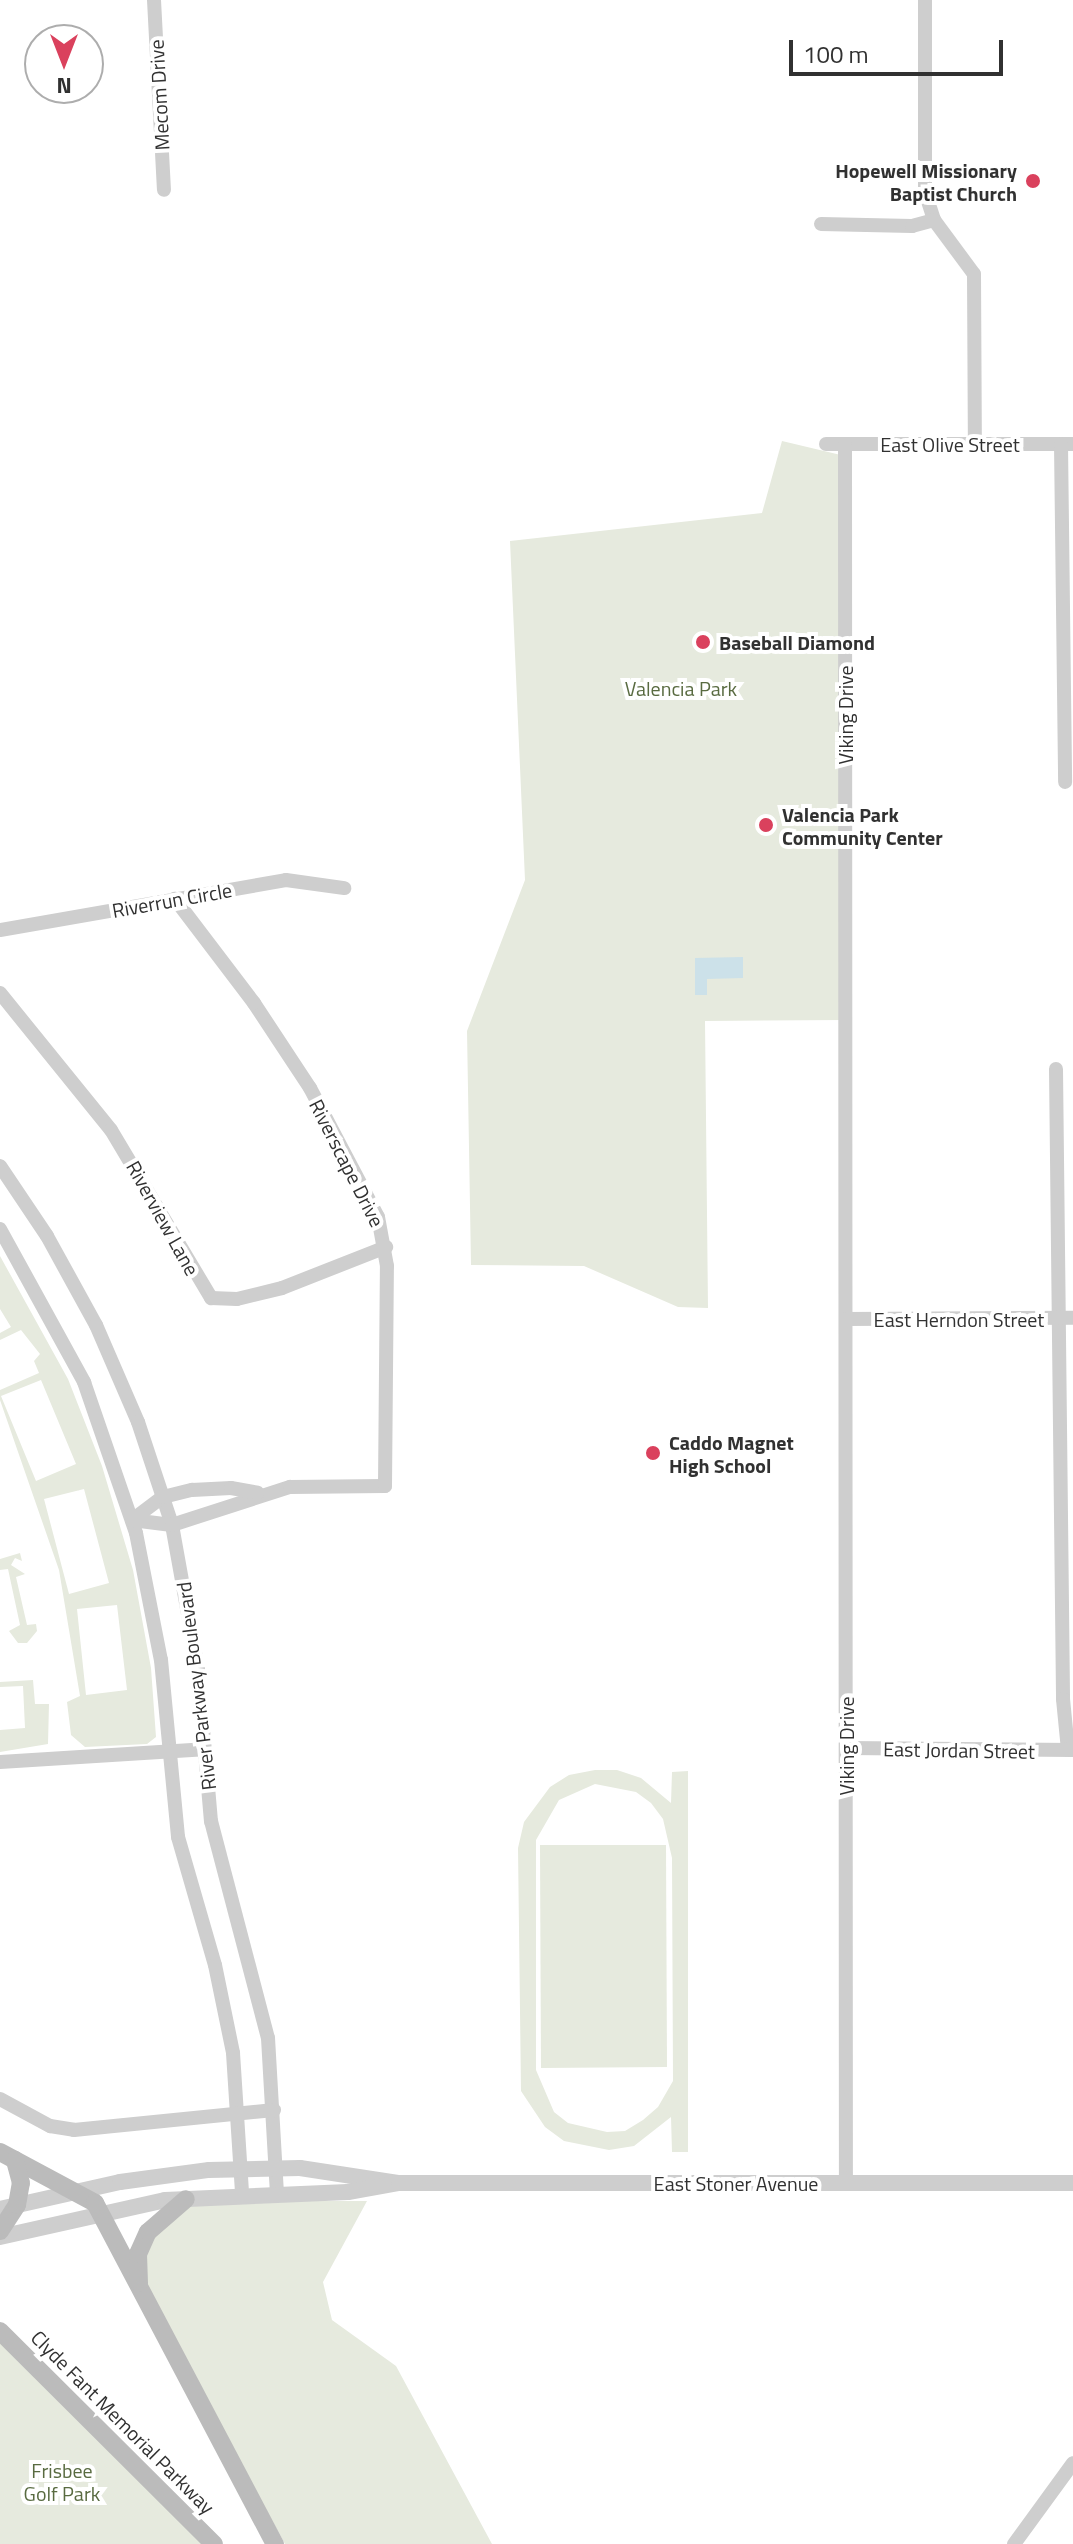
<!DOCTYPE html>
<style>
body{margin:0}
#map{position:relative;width:1073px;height:2544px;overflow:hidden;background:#fff;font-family:"Titillium Web",sans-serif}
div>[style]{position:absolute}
.green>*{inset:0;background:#e6eade}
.water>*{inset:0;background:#cce1e9}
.minor>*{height:14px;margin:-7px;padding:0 7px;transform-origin:7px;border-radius:7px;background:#cecece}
.tertiary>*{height:16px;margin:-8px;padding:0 8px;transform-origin:8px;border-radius:8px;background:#cecece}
.secondary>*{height:18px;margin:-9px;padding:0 9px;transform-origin:9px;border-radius:9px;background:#bbb}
.dots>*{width:22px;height:22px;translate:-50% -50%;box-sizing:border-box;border:4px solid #fff;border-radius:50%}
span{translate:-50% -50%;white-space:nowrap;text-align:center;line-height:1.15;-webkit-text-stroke:8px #fff;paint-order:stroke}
.street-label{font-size:20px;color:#313131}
.poi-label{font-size:20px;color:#313131;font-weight:700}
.right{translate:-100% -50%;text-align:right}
.left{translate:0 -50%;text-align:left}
.park-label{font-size:20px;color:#596b41}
.north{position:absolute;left:24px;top:24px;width:80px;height:80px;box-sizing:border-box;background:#fff;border:2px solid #adadad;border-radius:50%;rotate:180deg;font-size:22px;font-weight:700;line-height:32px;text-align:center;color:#313131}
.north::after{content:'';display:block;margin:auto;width:28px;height:36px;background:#da415d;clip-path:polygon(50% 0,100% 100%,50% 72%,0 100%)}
.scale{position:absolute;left:789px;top:40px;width:214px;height:36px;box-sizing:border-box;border:4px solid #313131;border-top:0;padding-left:10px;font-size:24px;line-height:28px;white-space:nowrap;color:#313131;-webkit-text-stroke:6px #fff;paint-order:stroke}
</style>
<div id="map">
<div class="green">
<div style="clip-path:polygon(782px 441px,845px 456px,846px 1020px,705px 1021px,708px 1308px,678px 1307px,584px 1266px,471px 1265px,467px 1031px,525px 880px,510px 541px,762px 513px)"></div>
<div style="clip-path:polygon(evenodd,0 1256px,68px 1379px,102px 1466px,133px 1570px,151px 1668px,156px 1737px,147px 1744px,85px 1747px,71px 1735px,67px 1702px,80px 1696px,59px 1570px,0 1400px,0 1390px,39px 1373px,34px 1361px,40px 1354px,21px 1330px,0 1340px,0 1333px,11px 1327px,0 1309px,0 1256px,41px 1380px,76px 1464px,36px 1481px,1px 1396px,41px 1380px,0 1256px,84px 1489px,109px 1583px,69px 1594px,44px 1499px,84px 1489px,0 1256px,117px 1605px,127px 1690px,86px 1695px,77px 1609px,117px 1605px)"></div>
<div style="clip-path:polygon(20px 1553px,22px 1561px,15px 1558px,11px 1565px,25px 1574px,16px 1577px,27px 1625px,36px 1624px,37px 1631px,27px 1643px,18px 1643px,9px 1631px,20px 1625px,8px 1569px,0 1570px,0 1559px)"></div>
<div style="clip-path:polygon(33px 1680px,35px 1704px,49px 1704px,48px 1744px,0 1752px,0 1730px,25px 1728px,23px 1686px,0 1687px,0 1682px)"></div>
<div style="clip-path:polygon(evenodd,595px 1770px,617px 1770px,641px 1778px,671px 1803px,672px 1772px,688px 1771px,688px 2152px,672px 2152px,671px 2117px,634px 2146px,609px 2150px,564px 2141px,545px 2127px,521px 2091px,518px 1848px,524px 1822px,550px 1787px,569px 1775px,595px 1770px,595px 1784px,636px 1792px,651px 1803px,663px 1819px,672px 1858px,673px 2081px,658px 2107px,643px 2120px,625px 2131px,607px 2132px,568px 2123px,554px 2112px,536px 2070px,536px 1840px,559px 1800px,595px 1784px)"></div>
<div style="clip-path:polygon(540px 1845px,666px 1845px,667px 2067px,541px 2068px)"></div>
<div style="clip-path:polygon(240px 2201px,367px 2201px,323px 2282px,332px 2320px,396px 2366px,492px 2544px,285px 2544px,144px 2287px,143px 2255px,152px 2235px,191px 2204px)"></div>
<div style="clip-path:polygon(0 2332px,211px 2544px,0 2544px)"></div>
</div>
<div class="water">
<div style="clip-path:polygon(743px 957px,743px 978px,707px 979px,707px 995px,695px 995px,695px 958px)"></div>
</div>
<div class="minor">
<div style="left:154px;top:0;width:190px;rotate:87deg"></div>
<div style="left:925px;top:0;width:192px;rotate:90deg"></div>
<div style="left:925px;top:192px;width:29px;rotate:72deg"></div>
<div style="left:934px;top:220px;width:67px;rotate:53.5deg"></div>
<div style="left:974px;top:274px;width:171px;rotate:89.7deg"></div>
<div style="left:821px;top:224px;width:91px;rotate:1.3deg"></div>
<div style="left:912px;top:226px;width:23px;rotate:-15deg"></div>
<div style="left:826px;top:444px;width:247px"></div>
<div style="left:1061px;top:444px;width:338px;rotate:89.3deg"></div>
<div style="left:845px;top:445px;width:1738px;rotate:89.97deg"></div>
<div style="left:0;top:930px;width:290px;rotate:-9.9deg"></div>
<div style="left:286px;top:880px;width:59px;rotate:7.9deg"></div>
<div style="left:0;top:993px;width:176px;rotate:51deg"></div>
<div style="left:111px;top:1130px;width:196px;rotate:59.2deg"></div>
<div style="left:211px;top:1298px;width:26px;rotate:2deg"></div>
<div style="left:237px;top:1299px;width:46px;rotate:-13.7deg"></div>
<div style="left:282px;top:1288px;width:112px;rotate:-21.5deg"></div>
<div style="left:1056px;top:1069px;width:630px;rotate:89.36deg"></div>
<div style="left:1063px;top:1699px;width:51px;rotate:84.4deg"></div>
<div style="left:0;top:1166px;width:84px;rotate:56.1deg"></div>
<div style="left:47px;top:1236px;width:102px;rotate:61.2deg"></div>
<div style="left:96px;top:1325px;width:106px;rotate:66.6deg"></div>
<div style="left:138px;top:1422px;width:108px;rotate:71.7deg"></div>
<div style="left:172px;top:1525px;width:147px;rotate:79.8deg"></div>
<div style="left:198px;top:1670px;width:152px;rotate:85.1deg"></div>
<div style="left:211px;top:1821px;width:224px;rotate:75.3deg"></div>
<div style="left:268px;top:2038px;width:155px;rotate:86.7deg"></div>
<div style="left:0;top:1229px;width:175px;rotate:61.2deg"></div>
<div style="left:84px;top:1382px;width:160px;rotate:71deg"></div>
<div style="left:136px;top:1533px;width:129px;rotate:78.9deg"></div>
<div style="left:161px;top:1660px;width:178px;rotate:84.5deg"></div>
<div style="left:178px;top:1837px;width:133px;rotate:73.9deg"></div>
<div style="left:215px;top:1965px;width:90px;rotate:78.4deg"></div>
<div style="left:233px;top:2053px;width:141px;rotate:86.3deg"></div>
<div style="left:846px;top:1319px;width:227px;rotate:-0.3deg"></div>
<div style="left:132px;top:1520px;width:40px;rotate:7.1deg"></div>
<div style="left:172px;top:1525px;width:124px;rotate:-17.9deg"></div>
<div style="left:290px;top:1487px;width:95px;rotate:-0.6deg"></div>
<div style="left:385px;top:1486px;width:220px;rotate:-89.5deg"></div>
<div style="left:387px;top:1266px;width:50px;rotate:-100.4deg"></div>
<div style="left:378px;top:1217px;width:146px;rotate:-117.8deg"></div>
<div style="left:310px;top:1088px;width:102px;rotate:-123.4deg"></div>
<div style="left:254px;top:1003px;width:131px;rotate:-127.2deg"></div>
<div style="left:132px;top:1520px;width:39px;rotate:-37deg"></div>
<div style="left:163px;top:1497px;width:30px;rotate:-14deg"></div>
<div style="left:192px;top:1490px;width:39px;rotate:-3deg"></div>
<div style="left:231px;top:1488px;width:27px;rotate:10deg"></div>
<div style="left:846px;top:1748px;width:227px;rotate:0.5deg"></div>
<div style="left:0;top:1762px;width:204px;rotate:-3.6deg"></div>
<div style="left:0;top:2099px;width:57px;rotate:28.4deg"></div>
<div style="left:50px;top:2126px;width:24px;rotate:9deg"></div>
<div style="left:74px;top:2130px;width:201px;rotate:-5.7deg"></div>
<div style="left:1014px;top:2544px;width:100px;rotate:-53.9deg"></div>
</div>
<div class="tertiary">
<div style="left:0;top:2209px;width:123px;rotate:-12.7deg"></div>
<div style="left:120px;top:2182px;width:90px;rotate:-7.7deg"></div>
<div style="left:209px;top:2170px;width:91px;rotate:-1.3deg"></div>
<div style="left:300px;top:2168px;width:99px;rotate:8.7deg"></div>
<div style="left:0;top:2237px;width:169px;rotate:-12.6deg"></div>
<div style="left:165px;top:2200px;width:183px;rotate:-2.5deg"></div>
<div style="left:348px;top:2192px;width:52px;rotate:-10deg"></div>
<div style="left:399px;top:2183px;width:674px"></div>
</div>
<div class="secondary">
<div style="left:0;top:2152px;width:108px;rotate:28.2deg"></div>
<div style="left:95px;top:2203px;width:386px;rotate:62.2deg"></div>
<div style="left:0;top:2231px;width:31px;rotate:-57deg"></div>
<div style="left:17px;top:2205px;width:22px;rotate:-80deg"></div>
<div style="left:21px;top:2183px;width:24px;rotate:-105deg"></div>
<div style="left:139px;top:2283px;width:29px;rotate:-92deg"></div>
<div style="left:138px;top:2254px;width:24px;rotate:-66deg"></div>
<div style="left:148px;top:2232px;width:50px;rotate:-41deg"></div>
<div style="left:0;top:2331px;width:302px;rotate:44.9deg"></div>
</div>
<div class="dots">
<div style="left:1033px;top:181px;background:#da415d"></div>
<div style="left:703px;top:642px;background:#da415d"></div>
<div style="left:766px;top:825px;background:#da415d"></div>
<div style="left:653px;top:1453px;background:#da415d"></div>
</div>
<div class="street-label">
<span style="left:159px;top:95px;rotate:-93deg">Mecom Drive</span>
<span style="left:950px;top:444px">East Olive Street</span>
<span style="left:845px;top:715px;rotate:-90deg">Viking Drive</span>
<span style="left:172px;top:900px;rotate:-10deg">Riverrun Circle</span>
<span style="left:347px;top:1163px;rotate:63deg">Riverscape Drive</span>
<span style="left:163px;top:1218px;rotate:61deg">Riverview Lane</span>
<span style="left:959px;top:1319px">East Herndon Street</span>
<span style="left:196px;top:1686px;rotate:-97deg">River Parkway Boulevard</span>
<span style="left:846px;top:1746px;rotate:-90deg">Viking Drive</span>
<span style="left:959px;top:1750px;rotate:1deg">East Jordan Street</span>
<span style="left:736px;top:2183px">East Stoner Avenue</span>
<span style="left:123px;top:2422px;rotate:45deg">Clyde Fant Memorial Parkway</span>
</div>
<div class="poi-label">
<span class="right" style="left:1017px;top:182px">Hopewell Missionary<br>Baptist Church</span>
<span class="left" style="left:719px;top:642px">Baseball Diamond</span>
<span class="left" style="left:782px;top:826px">Valencia Park<br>Community Center</span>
<span class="left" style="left:669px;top:1454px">Caddo Magnet<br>High School</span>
</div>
<div class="park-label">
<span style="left:681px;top:688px">Valencia Park</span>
<span style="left:62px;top:2482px">Frisbee<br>Golf Park</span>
</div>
<div class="north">N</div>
<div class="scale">100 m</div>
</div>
